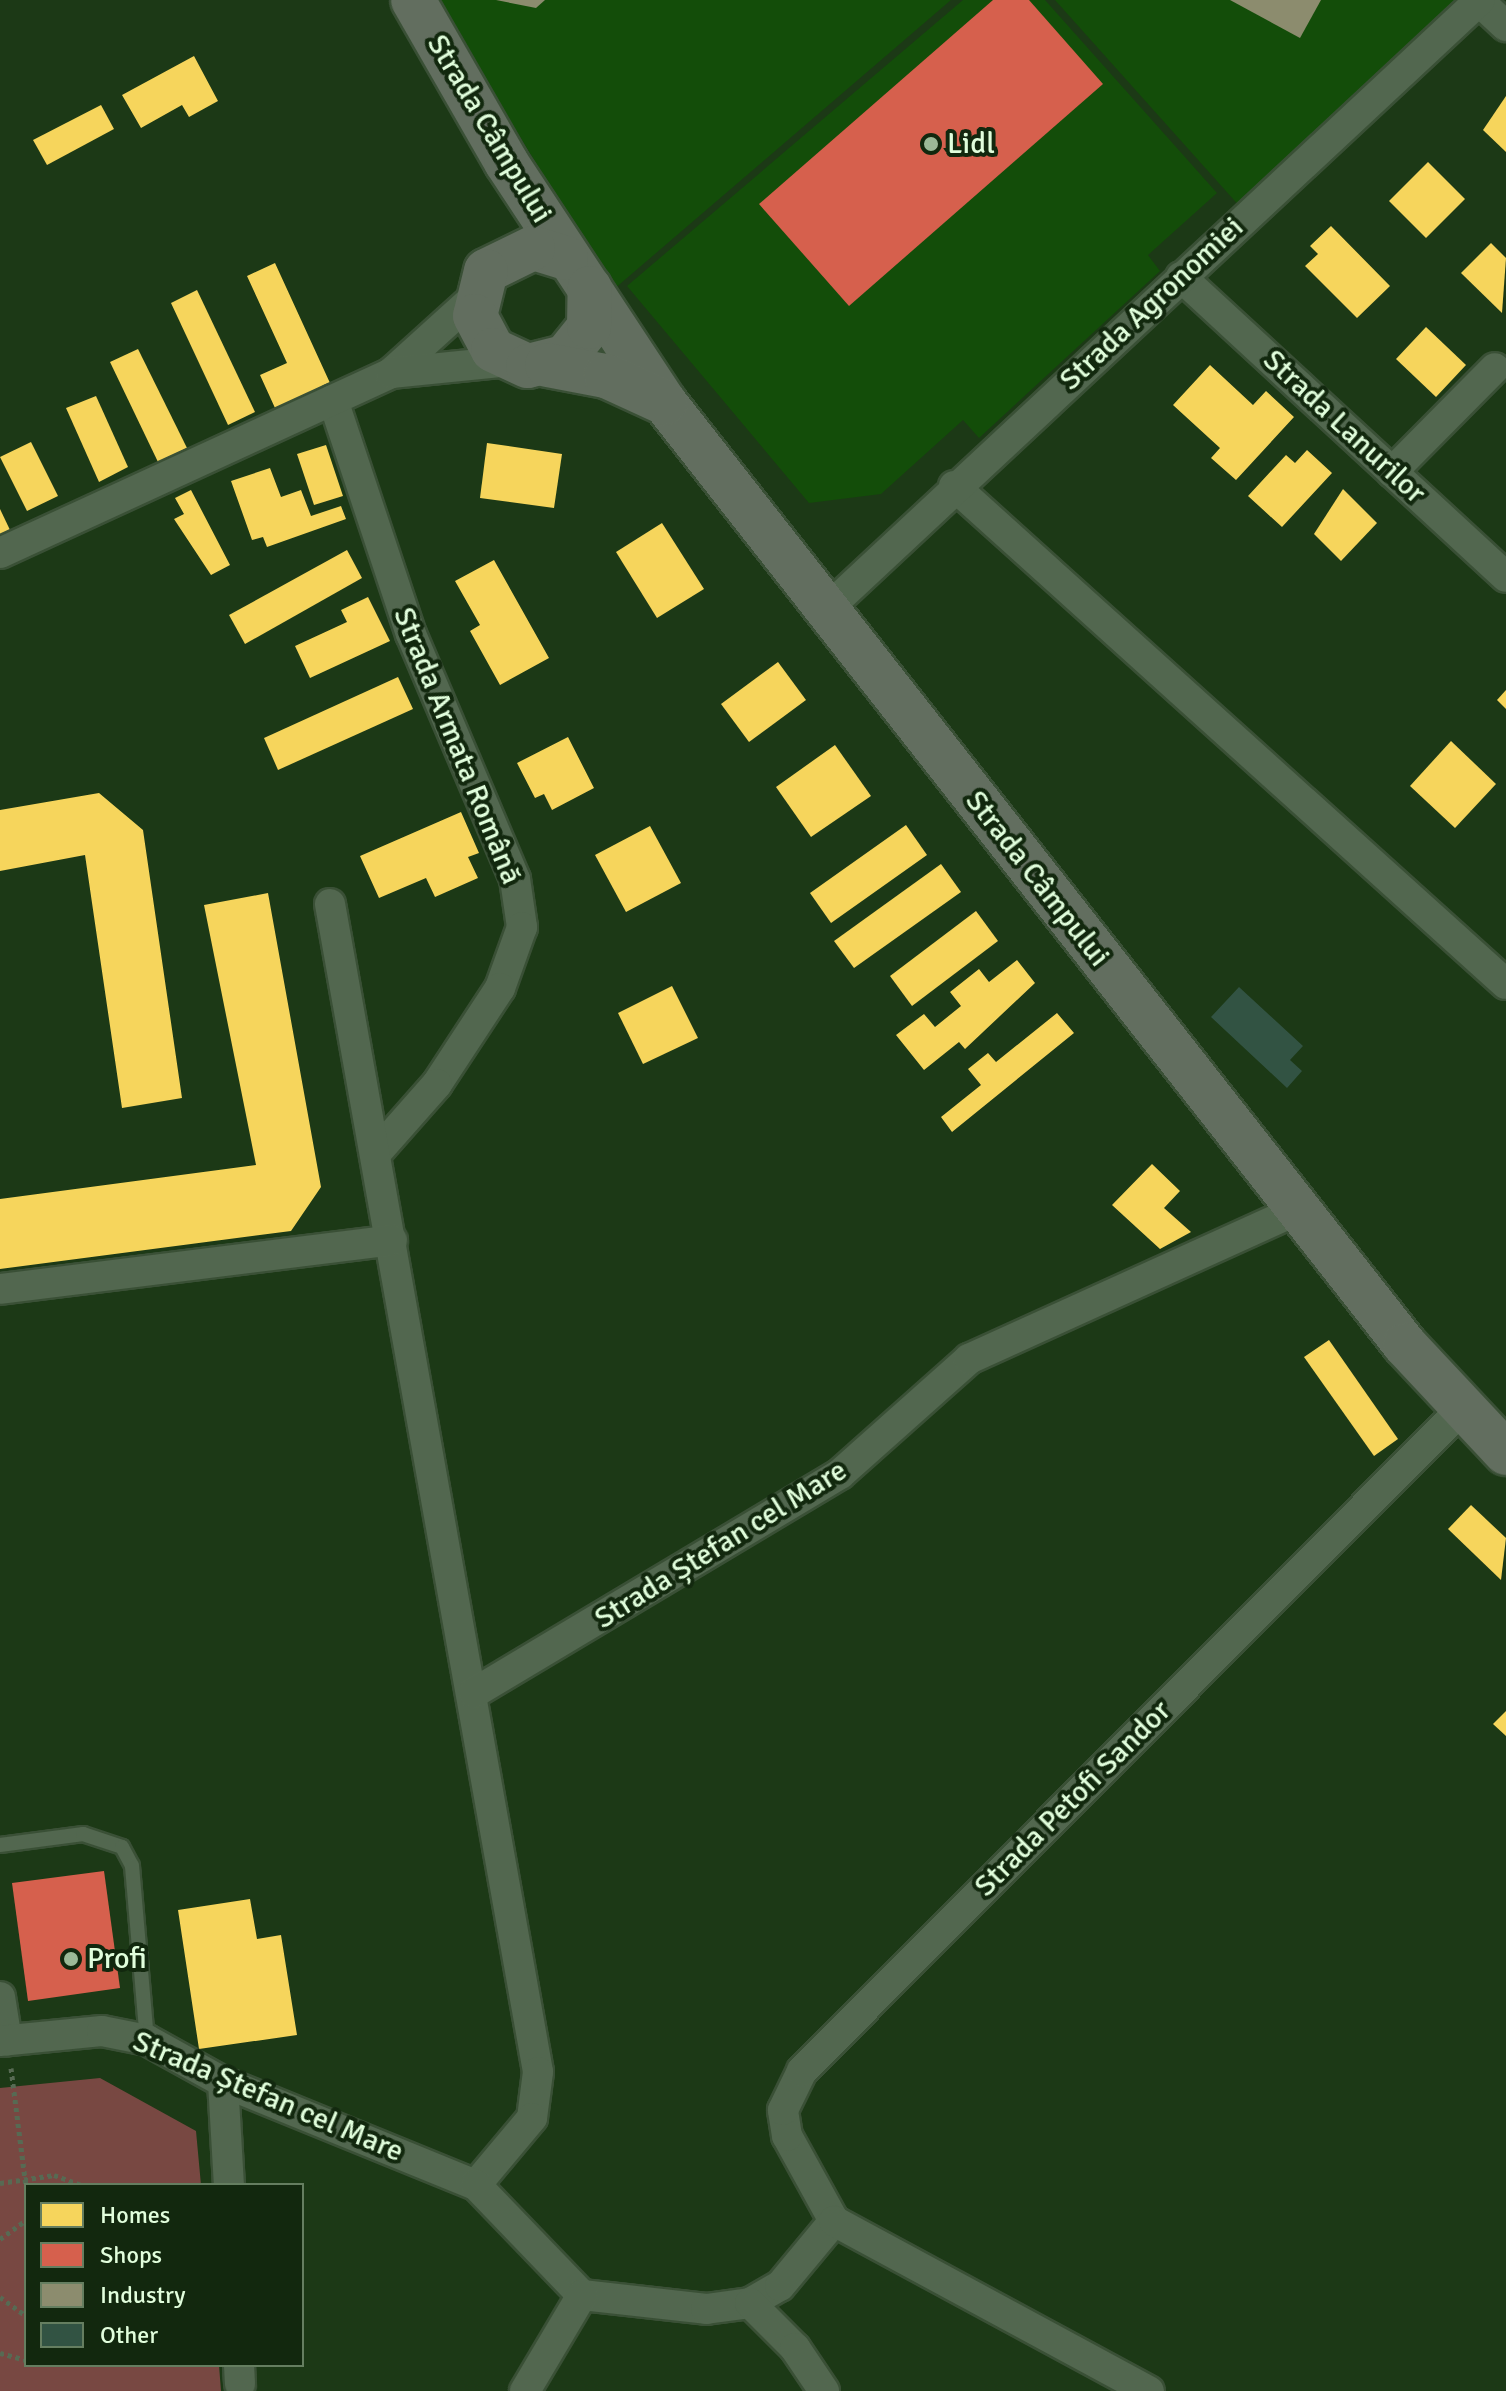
<!DOCTYPE html>
<meta charset="utf-8">
<style>
body{margin:0}
#map{position:relative;width:1506px;height:2391px;overflow:hidden;background:#1c3916;font-family:Signika,sans-serif}
div>[style]{position:absolute}
.built>*{inset:0;background:#134d09}
.green>*{inset:0;background:#784842}
.homes>*{inset:0;background:#f6d55c}
.shops>*{inset:0;background:#d6604d}
.industry>*{inset:0;background:#8c8c6e}
.building>*{inset:0;background:#325343}
.path>*{height:5px;margin-top:-2.5px;transform-origin:0;background:repeating-linear-gradient(90deg,#576a53 0 4px,transparent 0 8px)}
.roads{filter:drop-shadow(2px 0 #3a5036) drop-shadow(-2px 0 #3a5036) drop-shadow(0 2px #3a5036) drop-shadow(0 -2px #3a5036)}
.lane>*{height:14px;margin:-7px;padding:0 7px;transform-origin:7px;border-radius:7px;background:#52674f}
.street>*{height:30px;margin:-15px;padding:0 15px;transform-origin:15px;border-radius:15px;background:#52674f}
.primary>*{height:44px;margin:-22px;padding:0 22px;transform-origin:22px;border-radius:22px;background:#626e5f}
.dots>*{width:22px;height:22px;translate:-50% -50%;box-sizing:border-box;border:4px solid #12280e;border-radius:50%}
span{translate:-50% -50%;white-space:nowrap;text-align:center;line-height:1.15;-webkit-text-stroke:8px #12280e;paint-order:stroke}
.street-label{font-size:30px;color:#e1fedc}
.poi-label{font-size:30px;color:#e1fedc}
.left{translate:0 -50%;text-align:left}
.legend{position:absolute;left:24px;top:2183px;width:280px;height:184px;box-sizing:border-box;background:#12280e;border:2px solid #657e60;margin:0;padding:10px 14px;list-style:none;font-size:24px;color:#e1fedc}
.legend li{display:flex;align-items:center;gap:16px;height:40px}
.legend b{width:40px;border:2px solid #657e60}
</style>
<div id="map">
<div class="built">
<div style="clip-path:polygon(437px 0,951px 0,613px 290px)"></div>
<div style="clip-path:polygon(963px 0,1045px 0,1217px 193px,1148px 255px,1160px 271px,979px 438px,963px 420px,881px 494px,809px 503px,627px 286px)"></div>
<div style="clip-path:polygon(1055px 0,1467px 0,1242px 209px)"></div>
</div>
<div class="green">
<div style="clip-path:polygon(100px 2078px,196px 2131px,201px 2185px,26px 2185px,26px 2365px,219px 2365px,221px 2391px,0 2391px,0 2088px)"></div>
</div>
<div class="homes">
<div style="clip-path:polygon(194px 56px,218px 101px,189px 117px,182px 105px,141px 128px,122px 95px)"></div>
<div style="clip-path:polygon(1506px 96px,1506px 152px,1483px 130px)"></div>
<div style="clip-path:polygon(101px 105px,114px 129px,47px 165px,33px 140px)"></div>
<div style="clip-path:polygon(1428px 162px,1465px 199px,1426px 238px,1389px 201px)"></div>
<div style="clip-path:polygon(1331px 226px,1390px 286px,1357px 318px,1305px 266px,1318px 254px,1310px 246px)"></div>
<div style="clip-path:polygon(1491px 243px,1506px 258px,1502px 313px,1461px 273px)"></div>
<div style="clip-path:polygon(275px 263px,330px 383px,275px 408px,260px 375px,287px 363px,247px 276px)"></div>
<div style="clip-path:polygon(197px 290px,255px 412px,228px 425px,171px 303px)"></div>
<div style="clip-path:polygon(1426px 327px,1466px 365px,1436px 397px,1396px 359px)"></div>
<div style="clip-path:polygon(138px 349px,187px 448px,158px 462px,110px 362px)"></div>
<div style="clip-path:polygon(1210px 365px,1253px 405px,1266px 391px,1294px 417px,1236px 480px,1211px 458px,1220px 448px,1173px 405px)"></div>
<div style="clip-path:polygon(96px 396px,128px 467px,99px 482px,66px 408px)"></div>
<div style="clip-path:polygon(31px 442px,58px 496px,27px 511px,0 457px)"></div>
<div style="clip-path:polygon(487px 443px,562px 454px,554px 508px,480px 498px)"></div>
<div style="clip-path:polygon(326px 445px,343px 496px,314px 505px,297px 454px)"></div>
<div style="clip-path:polygon(1307px 450px,1332px 473px,1282px 527px,1248px 496px,1286px 455px,1295px 463px)"></div>
<div style="clip-path:polygon(270px 468px,281px 497px,301px 490px,311px 516px,341px 506px,346px 519px,267px 547px,263px 537px,252px 540px,231px 481px)"></div>
<div style="clip-path:polygon(1343px 489px,1377px 523px,1341px 561px,1314px 534px)"></div>
<div style="clip-path:polygon(191px 490px,230px 565px,211px 575px,174px 519px,184px 514px,175px 498px)"></div>
<div style="clip-path:polygon(0 509px,10px 530px,0 535px)"></div>
<div style="clip-path:polygon(662px 523px,704px 589px,657px 618px,616px 552px)"></div>
<div style="clip-path:polygon(347px 550px,362px 578px,245px 644px,229px 615px)"></div>
<div style="clip-path:polygon(494px 560px,549px 658px,500px 685px,470px 631px,480px 625px,455px 581px)"></div>
<div style="clip-path:polygon(368px 597px,390px 641px,310px 678px,295px 646px,347px 622px,341px 610px)"></div>
<div style="clip-path:polygon(778px 662px,806px 700px,749px 742px,721px 704px)"></div>
<div style="clip-path:polygon(398px 677px,413px 709px,278px 770px,264px 738px)"></div>
<div style="clip-path:polygon(1506px 690px,1506px 709px,1497px 700px)"></div>
<div style="clip-path:polygon(568px 737px,594px 788px,552px 810px,544px 794px,535px 798px,517px 763px)"></div>
<div style="clip-path:polygon(1451px 741px,1496px 784px,1455px 828px,1410px 786px)"></div>
<div style="clip-path:polygon(835px 745px,871px 796px,811px 837px,776px 787px)"></div>
<div style="clip-path:polygon(99px 793px,143px 830px,182px 1098px,122px 1108px,85px 855px,0 871px,0 810px)"></div>
<div style="clip-path:polygon(461px 812px,479px 853px,468px 857px,478px 878px,435px 897px,426px 878px,379px 898px,360px 856px)"></div>
<div style="clip-path:polygon(906px 825px,927px 855px,831px 923px,810px 893px)"></div>
<div style="clip-path:polygon(650px 826px,681px 883px,626px 912px,595px 855px)"></div>
<div style="clip-path:polygon(941px 864px,961px 892px,854px 968px,834px 941px)"></div>
<div style="clip-path:polygon(268px 893px,321px 1187px,291px 1231px,0 1269px,0 1199px,256px 1165px,204px 905px)"></div>
<div style="clip-path:polygon(976px 911px,998px 941px,912px 1006px,890px 976px)"></div>
<div style="clip-path:polygon(1017px 960px,1035px 983px,965px 1049px,959px 1042px,924px 1070px,896px 1035px,924px 1014px,935px 1027px,961px 1006px,950px 992px,979px 969px,989px 982px)"></div>
<div style="clip-path:polygon(672px 986px,698px 1038px,643px 1064px,618px 1013px)"></div>
<div style="clip-path:polygon(1057px 1013px,1074px 1033px,952px 1132px,941px 1117px,981px 1085px,968px 1069px,988px 1053px,996px 1062px)"></div>
<div style="clip-path:polygon(1152px 1164px,1180px 1191px,1164px 1208px,1191px 1232px,1160px 1249px,1112px 1205px)"></div>
<div style="clip-path:polygon(1329px 1340px,1398px 1439px,1374px 1456px,1304px 1357px)"></div>
<div style="clip-path:polygon(1471px 1505px,1506px 1538px,1501px 1580px,1448px 1529px)"></div>
<div style="clip-path:polygon(1506px 1711px,1506px 1736px,1493px 1724px)"></div>
<div style="clip-path:polygon(250px 1899px,257px 1939px,281px 1935px,297px 2035px,199px 2049px,178px 1910px)"></div>
</div>
<div class="shops">
<div style="clip-path:polygon(993px 0,1029px 0,1103px 84px,849px 306px,759px 204px)"></div>
<div style="clip-path:polygon(104px 1871px,120px 1988px,28px 2001px,12px 1883px)"></div>
</div>
<div class="industry">
<div style="clip-path:polygon(496px 0,545px 0,536px 8px)"></div>
<div style="clip-path:polygon(1230px 0,1321px 0,1300px 38px)"></div>
</div>
<div class="building">
<div style="clip-path:polygon(1239px 987px,1303px 1046px,1290px 1060px,1302px 1071px,1287px 1088px,1211px 1017px)"></div>
</div>
<div class="path">
<div style="left:11px;top:2068px;width:119px;rotate:82.8deg"></div>
<div style="left:0;top:2183px;width:55px;rotate:-8.4deg"></div>
<div style="left:54px;top:2175px;width:30px;rotate:20deg"></div>
<div style="left:0;top:2239px;width:32px;rotate:-36deg"></div>
<div style="left:0;top:2297px;width:32px;rotate:36deg"></div>
<div style="left:0;top:2353px;width:27px;rotate:15deg"></div>
</div>
<div class="roads">
<div class="lane">
<div style="left:0;top:1845px;width:84px;rotate:-7.5deg"></div>
<div style="left:83px;top:1834px;width:41px;rotate:18.4deg"></div>
<div style="left:122px;top:1847px;width:21px;rotate:62deg"></div>
<div style="left:132px;top:1866px;width:175px;rotate:85.1deg"></div>
</div>
<div class="street">
<div style="left:1479px;top:1px;width:37px;rotate:43deg"></div>
<div style="left:1181px;top:277px;width:442px;rotate:42.7deg"></div>
<div style="left:391px;top:373px;width:113px;rotate:-42.1deg"></div>
<div style="left:333px;top:400px;width:247px;rotate:71.6deg"></div>
<div style="left:411px;top:634px;width:266px;rotate:67deg"></div>
<div style="left:515px;top:879px;width:49px;rotate:81.7deg"></div>
<div style="left:522px;top:927px;width:65px;rotate:109.8deg"></div>
<div style="left:500px;top:988px;width:115px;rotate:123.3deg"></div>
<div style="left:437px;top:1084px;width:91px;rotate:131.4deg"></div>
<div style="left:1392px;top:472px;width:146px;rotate:-45.3deg"></div>
<div style="left:954px;top:486px;width:743px;rotate:42.06deg"></div>
<div style="left:0;top:553px;width:430px;rotate:-24.7deg"></div>
<div style="left:391px;top:373px;width:119px;rotate:-5.8deg"></div>
<div style="left:826px;top:610px;width:894px;rotate:-43.01deg"></div>
<div style="left:330px;top:904px;width:1186px;rotate:79.9deg"></div>
<div style="left:538px;top:2072px;width:46px;rotate:97.4deg"></div>
<div style="left:532px;top:2118px;width:87px;rotate:129.9deg"></div>
<div style="left:0;top:1289px;width:395px;rotate:-7.1deg"></div>
<div style="left:474px;top:1693px;width:427px;rotate:-30.9deg"></div>
<div style="left:840px;top:1474px;width:173px;rotate:-41.7deg"></div>
<div style="left:969px;top:1359px;width:361px;rotate:-24.4deg"></div>
<div style="left:0;top:1997px;width:44px;rotate:80.8deg"></div>
<div style="left:0;top:2041px;width:102px;rotate:-5.6deg"></div>
<div style="left:102px;top:2031px;width:46px;rotate:11.3deg"></div>
<div style="left:147px;top:2040px;width:87px;rotate:28.9deg"></div>
<div style="left:223px;top:2082px;width:273px;rotate:22.2deg"></div>
<div style="left:476px;top:2185px;width:153px;rotate:46.1deg"></div>
<div style="left:223px;top:2082px;width:103px;rotate:86.7deg"></div>
<div style="left:834px;top:2221px;width:97px;rotate:-118.9deg"></div>
<div style="left:787px;top:2136px;width:26px;rotate:-99deg"></div>
<div style="left:783px;top:2110px;width:43px;rotate:-64deg"></div>
<div style="left:802px;top:2071px;width:935px;rotate:-45.09deg"></div>
<div style="left:582px;top:2295px;width:125px;rotate:6.4deg"></div>
<div style="left:706px;top:2309px;width:44px;rotate:-7.8deg"></div>
<div style="left:750px;top:2303px;width:34px;rotate:-30deg"></div>
<div style="left:780px;top:2286px;width:85px;rotate:-50.3deg"></div>
<div style="left:834px;top:2221px;width:358px;rotate:28.4deg"></div>
<div style="left:750px;top:2303px;width:64px;rotate:45deg"></div>
<div style="left:795px;top:2348px;width:52px;rotate:56deg"></div>
<div style="left:239px;top:2365px;width:19px;rotate:87deg"></div>
<div style="left:525px;top:2391px;width:112px;rotate:-59.3deg"></div>
</div>
<div class="primary">
<div style="left:413px;top:0;width:187px;rotate:60.1deg"></div>
<div style="left:506px;top:162px;width:289px;rotate:56.6deg"></div>
<div style="left:665px;top:403px;width:1198px;rotate:51.85deg"></div>
<div style="left:1405px;top:1345px;width:148px;rotate:46.9deg"></div>
<div style="left:566px;top:258px;width:34px;rotate:-163deg"></div>
<div style="left:533px;top:248px;width:52px;rotate:153.9deg"></div>
<div style="left:486px;top:271px;width:46px;rotate:103.7deg"></div>
<div style="left:475px;top:316px;width:38px;rotate:62deg"></div>
<div style="left:493px;top:350px;width:38px;rotate:25deg"></div>
<div style="left:528px;top:366px;width:38px;rotate:-14deg"></div>
<div style="left:565px;top:357px;width:38px;rotate:-51deg"></div>
<div style="left:589px;top:327px;width:39px;rotate:-89deg"></div>
<div style="left:547px;top:365px;width:60px;rotate:10.6deg"></div>
<div style="left:606px;top:376px;width:65px;rotate:24.6deg"></div>
</div>
</div>
<div class="dots">
<div style="left:931px;top:144px;background:#9cb997"></div>
<div style="left:71px;top:1959px;background:#9cb997"></div>
</div>
<div class="street-label">
<span style="left:489px;top:129px;rotate:59deg">Strada Câmpului</span>
<span style="left:1152px;top:304px;rotate:-43deg">Strada Agronomiei</span>
<span style="left:1344px;top:427px;rotate:43deg">Strada Lanurilor</span>
<span style="left:457px;top:746px;rotate:68deg">Strada Armata Română</span>
<span style="left:1037px;top:879px;rotate:52deg">Strada Câmpului</span>
<span style="left:721px;top:1545px;rotate:-32deg">Strada Ștefan cel Mare</span>
<span style="left:1073px;top:1799px;rotate:-45deg">Strada Petofi Sandor</span>
<span style="left:268px;top:2097px;rotate:23deg">Strada Ștefan cel Mare</span>
</div>
<div class="poi-label">
<span class="left" style="left:947px;top:144px">Lidl</span>
<span class="left" style="left:87px;top:1959px">Profi</span>
</div>
<ul class="legend">
<li><b style="height:22px;background:#f6d55c"></b>Homes</li>
<li><b style="height:22px;background:#d6604d"></b>Shops</li>
<li><b style="height:22px;background:#8c8c6e"></b>Industry</li>
<li><b style="height:22px;background:#325343"></b>Other</li>
</ul>
</div>
